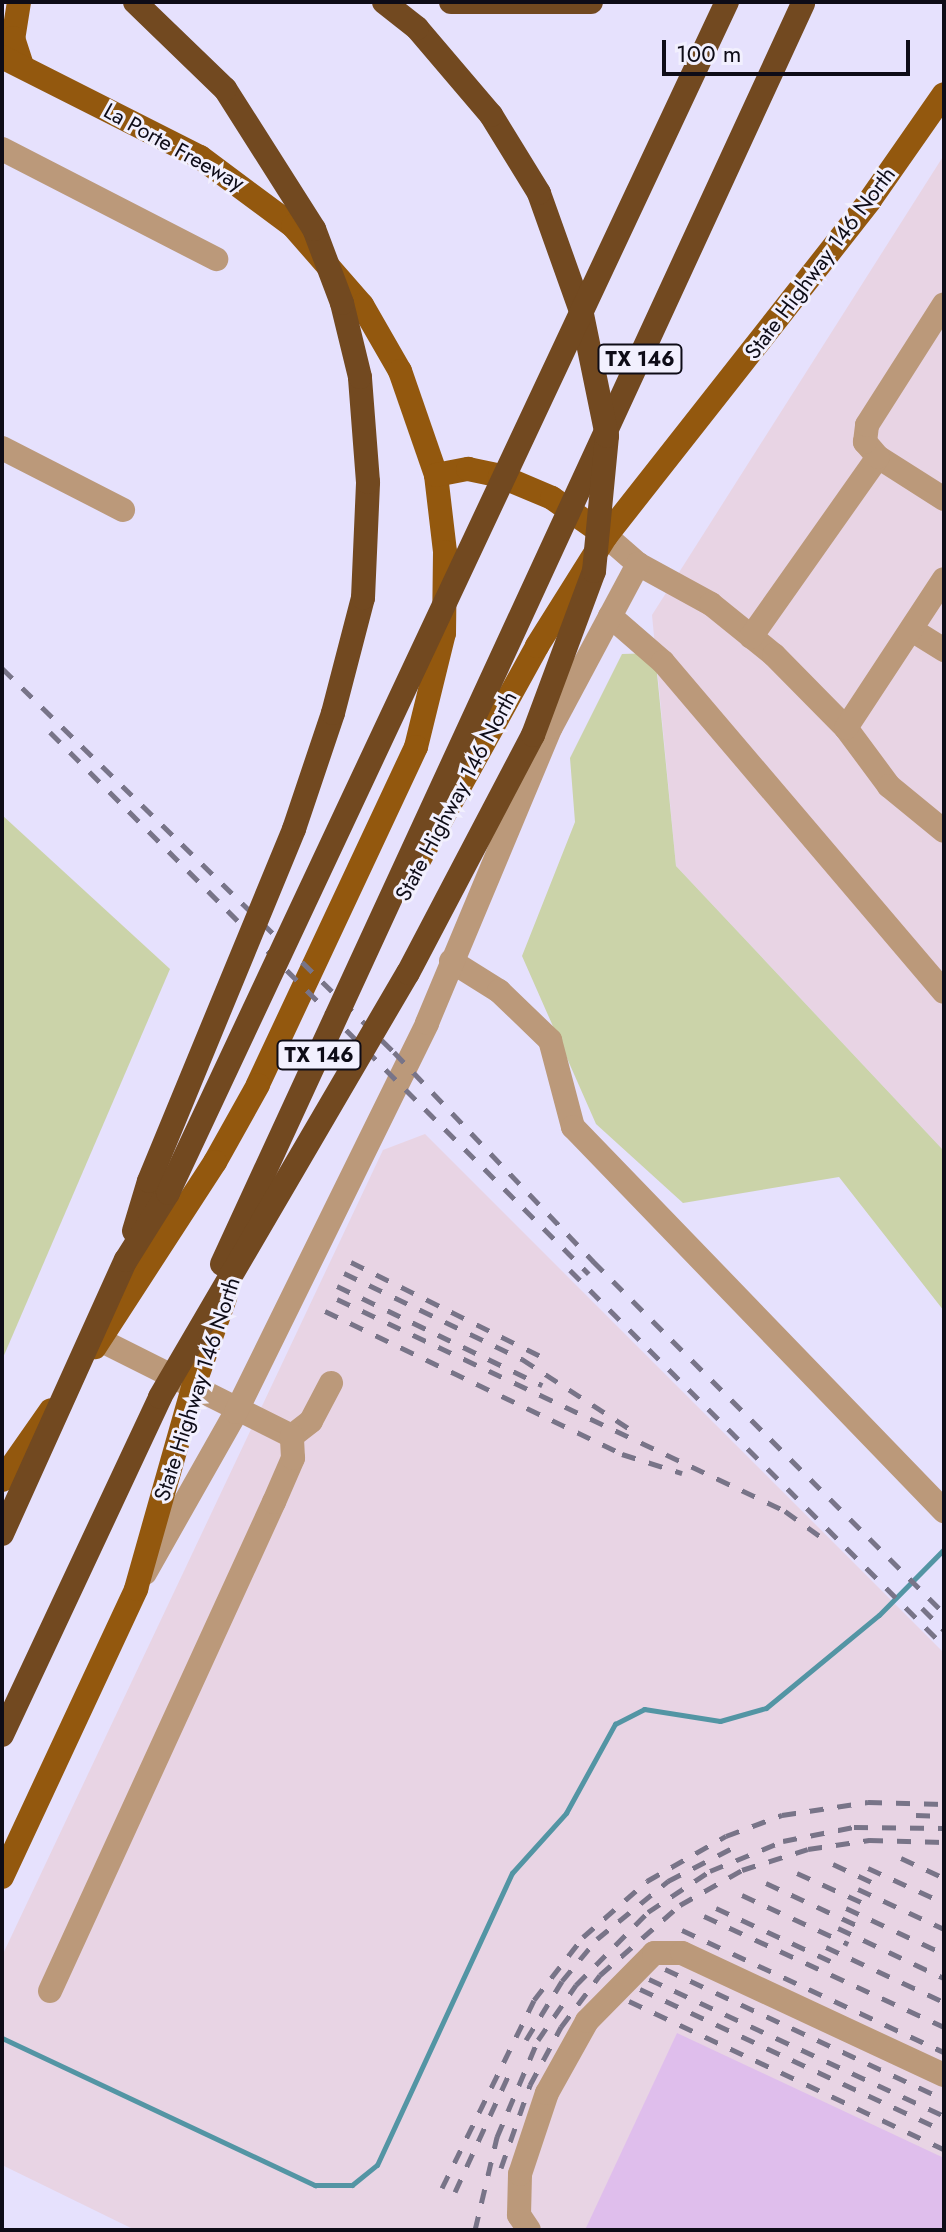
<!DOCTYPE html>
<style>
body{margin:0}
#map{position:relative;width:946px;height:2232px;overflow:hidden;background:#e6e1fd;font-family:Jost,sans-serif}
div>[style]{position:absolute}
.industrial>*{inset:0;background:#e8d4e4}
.green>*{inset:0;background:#cbd3a9}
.stream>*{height:5px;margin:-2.5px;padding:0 2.5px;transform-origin:2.5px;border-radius:2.5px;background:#5395a4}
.building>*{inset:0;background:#dfbeec}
.minor>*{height:24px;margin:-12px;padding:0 12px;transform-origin:12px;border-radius:12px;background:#bb997a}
.major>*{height:24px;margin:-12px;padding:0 12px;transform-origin:12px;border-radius:12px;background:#93580e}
.highway>*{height:24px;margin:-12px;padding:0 12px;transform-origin:12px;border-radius:12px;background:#724920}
.rail>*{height:5px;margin-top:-2.5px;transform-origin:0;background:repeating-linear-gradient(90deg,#787488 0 14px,transparent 0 28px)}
.highway-bridge>*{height:24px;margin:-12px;padding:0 12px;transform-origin:12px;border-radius:12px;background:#724920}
span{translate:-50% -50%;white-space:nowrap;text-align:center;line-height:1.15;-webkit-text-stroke:6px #f2f0fe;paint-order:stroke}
.shield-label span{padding:2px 6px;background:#f2f0fe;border:2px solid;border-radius:6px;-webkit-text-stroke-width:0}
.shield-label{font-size:20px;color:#0e0c17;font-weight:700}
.street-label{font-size:22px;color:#0e0c17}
.frame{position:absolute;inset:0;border:4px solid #0e0c17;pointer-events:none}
.scale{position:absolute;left:662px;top:40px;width:248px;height:36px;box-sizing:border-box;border:4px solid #0e0c17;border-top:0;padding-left:10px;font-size:24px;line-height:28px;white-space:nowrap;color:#0e0c17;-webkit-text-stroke:6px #f2f0fe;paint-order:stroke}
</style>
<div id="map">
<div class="industrial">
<div style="clip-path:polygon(944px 155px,944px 1151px,676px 866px,652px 615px)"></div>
<div style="clip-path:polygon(425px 1134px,944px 1653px,944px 2230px,135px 2230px,2px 2165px,2px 1956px,383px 1150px)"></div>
</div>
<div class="green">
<div style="clip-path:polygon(655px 653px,676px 866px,944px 1151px,944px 1311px,839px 1177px,683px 1203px,596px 1124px,522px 956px,575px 822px,570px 758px,622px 654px)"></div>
<div style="clip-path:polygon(2px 815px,170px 969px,2px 1360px)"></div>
</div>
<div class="stream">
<div style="left:2px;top:2038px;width:346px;rotate:25.2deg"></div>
<div style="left:315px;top:2185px;width:37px"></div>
<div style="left:352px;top:2185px;width:32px;rotate:-39deg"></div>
<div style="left:377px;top:2165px;width:322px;rotate:-65.2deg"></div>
<div style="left:512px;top:1873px;width:81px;rotate:-48deg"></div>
<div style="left:566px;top:1813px;width:102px;rotate:-61.2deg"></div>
<div style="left:615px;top:1724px;width:33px;rotate:-27deg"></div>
<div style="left:644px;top:1709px;width:77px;rotate:9deg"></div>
<div style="left:720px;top:1721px;width:48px;rotate:-15.8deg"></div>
<div style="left:766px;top:1708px;width:146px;rotate:-39.5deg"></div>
<div style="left:879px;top:1615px;width:93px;rotate:-45.4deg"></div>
</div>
<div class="building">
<div style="clip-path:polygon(677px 2033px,944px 2158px,944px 2230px,585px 2230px)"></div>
</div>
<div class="minor">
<div style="left:2px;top:149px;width:241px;rotate:27.2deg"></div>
<div style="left:2px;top:448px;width:136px;rotate:27.1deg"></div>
<div style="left:878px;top:457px;width:78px;rotate:32.5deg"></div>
<div style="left:606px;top:536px;width:43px;rotate:41.2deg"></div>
<div style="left:638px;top:564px;width:83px;rotate:28.7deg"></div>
<div style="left:711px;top:604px;width:81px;rotate:39deg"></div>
<div style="left:774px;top:655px;width:103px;rotate:45.4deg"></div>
<div style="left:846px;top:728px;width:72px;rotate:53.4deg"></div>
<div style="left:889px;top:786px;width:71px;rotate:39.3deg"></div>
<div style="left:610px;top:616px;width:70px;rotate:41deg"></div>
<div style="left:663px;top:662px;width:433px;rotate:49.6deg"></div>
<div style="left:912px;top:630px;width:38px;rotate:32deg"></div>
<div style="left:751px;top:637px;width:220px;rotate:-54.8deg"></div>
<div style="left:878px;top:457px;width:20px;rotate:-131deg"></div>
<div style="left:865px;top:442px;width:17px;rotate:-83deg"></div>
<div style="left:867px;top:425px;width:143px;rotate:-57.5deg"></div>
<div style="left:846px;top:728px;width:178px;rotate:-56.7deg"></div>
<div style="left:451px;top:961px;width:57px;rotate:32deg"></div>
<div style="left:499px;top:991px;width:71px;rotate:43.9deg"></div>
<div style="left:550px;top:1040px;width:90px;rotate:75.2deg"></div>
<div style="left:573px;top:1127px;width:534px;rotate:45.99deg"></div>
<div style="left:100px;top:1340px;width:215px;rotate:26.6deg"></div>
<div style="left:292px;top:1436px;width:24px;rotate:-38deg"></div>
<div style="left:311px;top:1421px;width:43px;rotate:-62.2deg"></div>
<div style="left:145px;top:1573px;width:185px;rotate:-60.5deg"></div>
<div style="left:236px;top:1412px;width:433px;rotate:-63.8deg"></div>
<div style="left:427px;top:1023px;width:321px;rotate:-67.3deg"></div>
<div style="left:551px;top:727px;width:185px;rotate:-61.9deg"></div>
<div style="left:50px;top:1991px;width:538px;rotate:-65.39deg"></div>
<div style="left:274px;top:1502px;width:48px;rotate:-66.6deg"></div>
<div style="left:293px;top:1458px;width:22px;rotate:-93deg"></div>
<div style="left:529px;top:2230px;width:18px;rotate:-124deg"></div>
<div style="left:519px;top:2215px;width:41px;rotate:-88.6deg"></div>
<div style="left:520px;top:2174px;width:85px;rotate:-71.6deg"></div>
<div style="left:547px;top:2093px;width:82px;rotate:-60.9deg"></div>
<div style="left:587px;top:2021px;width:95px;rotate:-45.4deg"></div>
<div style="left:654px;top:1953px;width:28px"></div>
<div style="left:682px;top:1953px;width:289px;rotate:25deg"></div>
</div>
<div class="major">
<div style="left:19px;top:2px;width:36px;rotate:99deg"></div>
<div style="left:13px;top:38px;width:29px;rotate:72deg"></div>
<div style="left:2px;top:57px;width:222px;rotate:26.8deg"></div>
<div style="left:200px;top:157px;width:116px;rotate:36.6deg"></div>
<div style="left:293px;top:226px;width:105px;rotate:48.9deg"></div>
<div style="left:362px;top:305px;width:76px;rotate:60.1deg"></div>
<div style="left:400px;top:371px;width:110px;rotate:70.9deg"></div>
<div style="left:436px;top:475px;width:78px;rotate:83.3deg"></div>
<div style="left:445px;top:552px;width:81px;rotate:90.7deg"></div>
<div style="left:444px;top:633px;width:117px;rotate:103.8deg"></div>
<div style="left:416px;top:747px;width:373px;rotate:115.1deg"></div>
<div style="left:258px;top:1085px;width:88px;rotate:119.2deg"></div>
<div style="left:215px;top:1162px;width:221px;rotate:123deg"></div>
<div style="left:436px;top:475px;width:33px;rotate:-11deg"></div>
<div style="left:468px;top:469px;width:33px;rotate:12deg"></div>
<div style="left:500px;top:476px;width:56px;rotate:22.9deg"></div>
<div style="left:552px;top:498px;width:66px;rotate:35.1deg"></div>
<div style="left:418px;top:862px;width:247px;rotate:-61.1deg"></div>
<div style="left:537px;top:646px;width:130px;rotate:-57.9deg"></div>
<div style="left:606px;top:536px;width:427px;rotate:-51.8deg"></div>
<div style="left:870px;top:200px;width:129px;rotate:-55.1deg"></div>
<div style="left:2px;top:1480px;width:85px;rotate:-55deg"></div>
<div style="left:2px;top:1877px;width:318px;rotate:-65deg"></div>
<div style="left:136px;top:1589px;width:209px;rotate:-74.2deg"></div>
<div style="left:193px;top:1388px;width:96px;rotate:-70.4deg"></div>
</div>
<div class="highway">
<div style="left:451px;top:2px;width:140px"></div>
<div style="left:2px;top:1735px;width:373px;rotate:-64.9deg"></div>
</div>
<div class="rail">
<div style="left:2px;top:668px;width:549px;rotate:44.41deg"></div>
<div style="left:394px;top:1052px;width:289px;rotate:46.4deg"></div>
<div style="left:593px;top:1261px;width:497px;rotate:45.1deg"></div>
<div style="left:50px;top:732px;width:764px;rotate:45.16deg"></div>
<div style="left:351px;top:1262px;width:216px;rotate:26.4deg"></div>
<div style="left:570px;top:1270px;width:530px;rotate:45.15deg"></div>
<div style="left:344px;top:1273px;width:198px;rotate:25.8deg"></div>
<div style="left:522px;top:1359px;width:132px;rotate:33deg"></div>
<div style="left:337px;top:1286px;width:228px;rotate:25.8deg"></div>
<div style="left:337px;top:1299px;width:496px;rotate:25.3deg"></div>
<div style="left:785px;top:1511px;width:53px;rotate:35.8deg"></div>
<div style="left:325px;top:1311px;width:330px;rotate:25.7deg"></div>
<div style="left:622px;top:1454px;width:63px;rotate:17.6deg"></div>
<div style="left:922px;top:1608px;width:31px;rotate:45deg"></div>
<div style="left:916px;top:1815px;width:28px;rotate:2deg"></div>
<div style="left:901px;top:1858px;width:47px;rotate:24.9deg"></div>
<div style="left:833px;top:1864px;width:52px;rotate:25.1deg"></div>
<div style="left:868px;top:1868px;width:84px;rotate:24.7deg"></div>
<div style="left:797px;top:1873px;width:80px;rotate:24.3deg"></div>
<div style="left:766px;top:1883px;width:99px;rotate:25deg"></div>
<div style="left:858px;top:1889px;width:95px;rotate:24.9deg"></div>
<div style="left:742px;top:1895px;width:117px;rotate:24.8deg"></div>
<div style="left:716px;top:1908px;width:136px;rotate:24.9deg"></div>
<div style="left:846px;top:1908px;width:108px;rotate:25.1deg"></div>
<div style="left:704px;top:1916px;width:264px;rotate:24.8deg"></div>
<div style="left:838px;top:1928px;width:117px;rotate:25.3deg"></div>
<div style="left:682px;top:1930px;width:289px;rotate:25deg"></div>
<div style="left:826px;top:1947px;width:130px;rotate:25deg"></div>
<div style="left:665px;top:1969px;width:308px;rotate:25deg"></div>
<div style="left:649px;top:1979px;width:325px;rotate:24.9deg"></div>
<div style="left:640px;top:1989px;width:336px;rotate:25deg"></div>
<div style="left:629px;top:2001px;width:348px;rotate:25.2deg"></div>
<div style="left:526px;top:2040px;width:69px;rotate:-58.6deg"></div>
<div style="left:562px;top:1981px;width:55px;rotate:-50.2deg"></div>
<div style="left:597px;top:1939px;width:92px;rotate:-39.2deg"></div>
<div style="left:668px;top:1881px;width:81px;rotate:-27.2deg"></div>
<div style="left:501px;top:2168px;width:88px;rotate:-70.7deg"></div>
<div style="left:530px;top:2085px;width:66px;rotate:-61.9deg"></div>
<div style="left:561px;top:2027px;width:65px;rotate:-53.1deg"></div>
<div style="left:600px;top:1975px;width:106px;rotate:-41.2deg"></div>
<div style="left:680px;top:1905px;width:71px;rotate:-29.4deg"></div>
<div style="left:742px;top:1870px;width:69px;rotate:-17.7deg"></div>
<div style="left:808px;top:1849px;width:62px;rotate:-8.4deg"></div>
<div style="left:869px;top:1840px;width:75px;rotate:1.5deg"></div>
<div style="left:442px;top:2188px;width:209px;rotate:-63.9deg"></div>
<div style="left:534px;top:2000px;width:80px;rotate:-52.1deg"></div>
<div style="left:583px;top:1937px;width:85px;rotate:-41.2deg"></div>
<div style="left:647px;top:1881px;width:91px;rotate:-29.7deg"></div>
<div style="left:726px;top:1836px;width:60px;rotate:-20.6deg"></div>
<div style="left:782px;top:1815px;width:87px;rotate:-8.6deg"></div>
<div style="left:868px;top:1802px;width:76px;rotate:1.5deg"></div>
<div style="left:455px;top:2192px;width:132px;rotate:-65.4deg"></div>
<div style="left:475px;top:2230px;width:96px;rotate:-76.7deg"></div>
<div style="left:497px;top:2137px;width:105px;rotate:-67.1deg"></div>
<div style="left:538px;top:2040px;width:67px;rotate:-55.4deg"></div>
<div style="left:576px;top:1985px;width:103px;rotate:-45.4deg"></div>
<div style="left:648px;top:1912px;width:74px;rotate:-33.5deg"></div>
<div style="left:710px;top:1871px;width:79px;rotate:-22.3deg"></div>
<div style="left:783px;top:1841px;width:72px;rotate:-11.2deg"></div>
<div style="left:854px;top:1827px;width:90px;rotate:0.6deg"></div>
</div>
<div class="highway-bridge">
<div style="left:134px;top:1231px;width:52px;rotate:-73.3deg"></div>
<div style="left:149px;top:1181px;width:381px;rotate:-67.6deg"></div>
<div style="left:294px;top:829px;width:122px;rotate:-71.4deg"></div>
<div style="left:333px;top:713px;width:119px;rotate:-75.4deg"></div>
<div style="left:363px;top:598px;width:116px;rotate:-87.5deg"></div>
<div style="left:368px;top:482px;width:105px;rotate:-94.4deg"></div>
<div style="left:360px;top:377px;width:76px;rotate:-103.7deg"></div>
<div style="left:342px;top:303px;width:79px;rotate:-110.7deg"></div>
<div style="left:314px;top:229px;width:166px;rotate:-122.4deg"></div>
<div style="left:225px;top:89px;width:125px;rotate:-136deg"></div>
<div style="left:222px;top:1264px;width:1388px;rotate:-65.25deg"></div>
<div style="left:160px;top:1397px;width:491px;rotate:-59.7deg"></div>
<div style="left:408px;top:973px;width:269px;rotate:-62.3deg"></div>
<div style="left:533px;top:735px;width:175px;rotate:-69.6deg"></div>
<div style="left:594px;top:571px;width:136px;rotate:-84.5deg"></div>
<div style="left:607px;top:436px;width:125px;rotate:-101.6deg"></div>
<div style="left:582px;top:314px;width:128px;rotate:-109.6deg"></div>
<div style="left:539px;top:193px;width:92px;rotate:-121.6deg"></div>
<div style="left:491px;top:115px;width:114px;rotate:-130.4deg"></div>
<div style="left:417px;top:28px;width:42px;rotate:-141.8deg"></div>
<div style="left:2px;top:1534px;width:301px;rotate:-65.7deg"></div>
<div style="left:126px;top:1260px;width:79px;rotate:-57.9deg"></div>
<div style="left:168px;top:1193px;width:1316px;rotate:-64.86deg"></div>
</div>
<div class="shield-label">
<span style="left:640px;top:359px">TX 146</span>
<span style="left:319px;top:1055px">TX 146</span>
</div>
<div class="street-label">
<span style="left:174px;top:147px;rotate:29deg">La Porte Freeway</span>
<span style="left:820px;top:263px;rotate:-53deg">State Highway 146 North</span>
<span style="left:456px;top:796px;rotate:-62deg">State Highway 146 North</span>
<span style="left:197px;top:1389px;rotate:-72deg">State Highway 146 North</span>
</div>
<div class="frame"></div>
<div class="scale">100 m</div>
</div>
